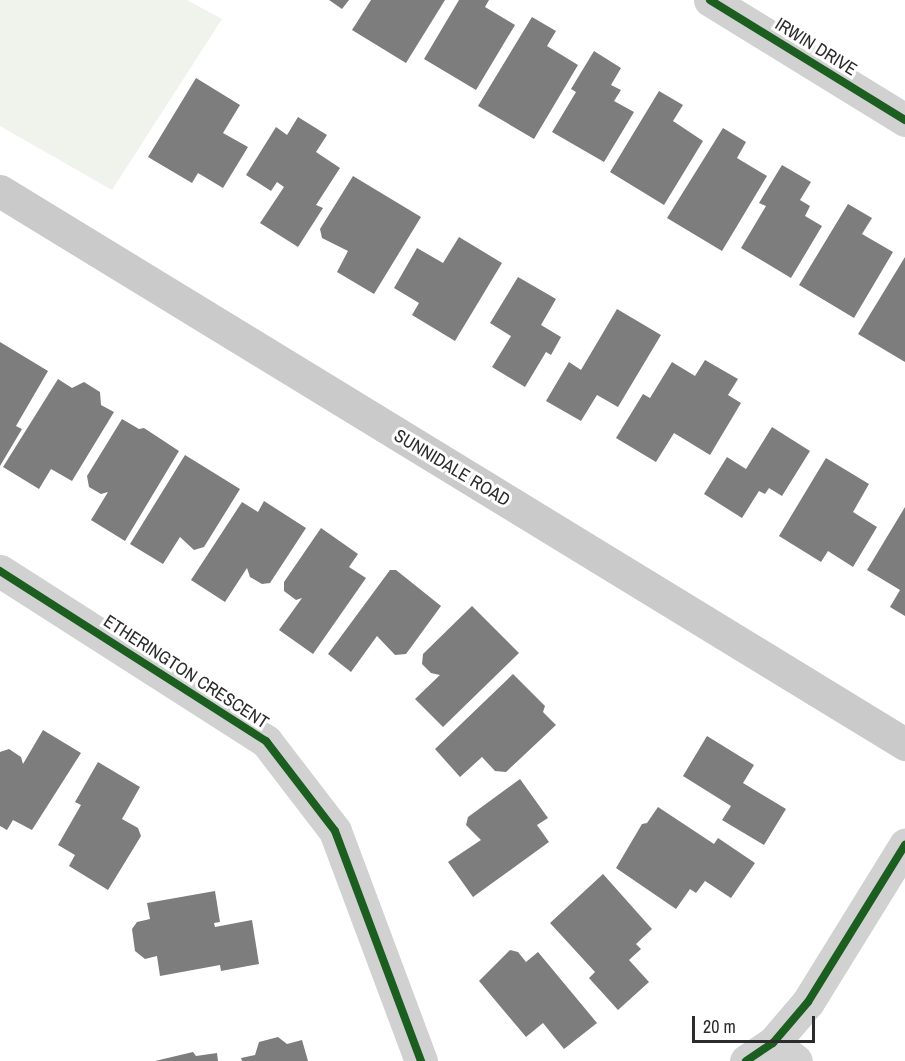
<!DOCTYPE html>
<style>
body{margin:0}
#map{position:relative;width:905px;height:1061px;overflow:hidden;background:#fff;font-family:"Archivo Narrow",sans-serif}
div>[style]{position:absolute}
.green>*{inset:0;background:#eff3eb}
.building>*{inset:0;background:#7d7d7d}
.minor>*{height:33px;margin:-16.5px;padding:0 16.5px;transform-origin:16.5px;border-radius:16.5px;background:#d1d1d1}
.tertiary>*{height:33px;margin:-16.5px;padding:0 16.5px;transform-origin:16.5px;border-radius:16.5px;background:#d1d1d1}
.secondary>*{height:33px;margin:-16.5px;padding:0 16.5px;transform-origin:16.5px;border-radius:16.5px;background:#cacaca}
.cycleway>*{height:8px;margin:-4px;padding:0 4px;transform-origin:4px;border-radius:4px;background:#1b5e20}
span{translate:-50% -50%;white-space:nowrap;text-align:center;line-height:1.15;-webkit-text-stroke:6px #fff;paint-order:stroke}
.street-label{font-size:18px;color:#2c2c2c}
.scale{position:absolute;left:692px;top:1016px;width:123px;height:27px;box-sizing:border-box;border:3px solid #2c2c2c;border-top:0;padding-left:8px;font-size:18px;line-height:21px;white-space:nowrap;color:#2c2c2c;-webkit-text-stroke:4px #fff;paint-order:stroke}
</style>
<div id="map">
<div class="green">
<div style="clip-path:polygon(0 0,187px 0,222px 19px,112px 190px,0 126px)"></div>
</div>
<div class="building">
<div style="clip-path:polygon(329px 0,349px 0,342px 9px)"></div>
<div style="clip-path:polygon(371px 0,445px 0,406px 63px,352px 30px)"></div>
<div style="clip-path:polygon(459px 0,489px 0,485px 7px,515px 25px,476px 90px,424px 59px)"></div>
<div style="clip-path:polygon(532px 17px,556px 31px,547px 46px,578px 65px,534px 139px,478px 106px)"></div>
<div style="clip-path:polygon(594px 51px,621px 68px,611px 85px,621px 90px,614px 101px,634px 112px,604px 162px,552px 132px,576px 92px,571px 89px)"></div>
<div style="clip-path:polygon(196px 78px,240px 105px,223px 133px,248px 147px,223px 188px,198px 173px,192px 183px,148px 157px)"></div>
<div style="clip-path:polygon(659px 91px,683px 105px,673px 121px,703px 141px,664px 205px,610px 172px)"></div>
<div style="clip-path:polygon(298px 117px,327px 135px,316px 152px,340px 168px,316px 205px,323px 208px,298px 247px,260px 223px,284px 187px,277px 182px,271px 191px,246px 175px,276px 127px,287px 135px)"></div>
<div style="clip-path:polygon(723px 128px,746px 142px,737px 158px,767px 176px,722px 251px,667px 218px)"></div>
<div style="clip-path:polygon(782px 165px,811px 182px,800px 200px,810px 206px,805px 216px,822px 226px,791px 278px,741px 248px,766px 206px,759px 203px)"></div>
<div style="clip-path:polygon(353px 176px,421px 217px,374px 294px,337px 272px,348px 251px,322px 238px,320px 229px)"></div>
<div style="clip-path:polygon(848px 204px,872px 218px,862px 234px,893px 252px,854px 318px,799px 285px)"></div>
<div style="clip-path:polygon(459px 237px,502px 263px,455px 341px,412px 315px,419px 303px,394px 288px,417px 248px,443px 263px)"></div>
<div style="clip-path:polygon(905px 257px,905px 362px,858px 334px)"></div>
<div style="clip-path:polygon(518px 277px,556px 299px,541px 325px,561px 337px,551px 355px,546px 352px,525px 387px,492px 367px,511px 336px,490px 323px)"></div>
<div style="clip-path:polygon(617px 309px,661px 335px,618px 407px,597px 395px,581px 421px,546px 401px,569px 362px,581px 370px)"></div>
<div style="clip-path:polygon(0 342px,48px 371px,16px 426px,22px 429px,0 466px)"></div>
<div style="clip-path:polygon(705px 360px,738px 379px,728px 395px,741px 403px,710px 455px,674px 433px,656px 462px,616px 438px,643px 394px,650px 398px,672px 362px,695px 376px)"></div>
<div style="clip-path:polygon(58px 379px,72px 388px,84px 382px,100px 392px,101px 405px,114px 412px,72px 481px,51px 469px,39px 489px,3px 467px)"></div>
<div style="clip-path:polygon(122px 419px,139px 429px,144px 428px,179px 451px,125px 541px,91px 520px,108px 492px,101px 494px,89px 487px,87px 476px)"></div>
<div style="clip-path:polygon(772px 427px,810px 451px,782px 496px,769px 488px,765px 494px,759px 491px,742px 518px,704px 494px,727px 457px,746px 469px)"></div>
<div style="clip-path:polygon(185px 455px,240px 489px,204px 547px,194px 550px,180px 537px,163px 564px,130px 544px)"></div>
<div style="clip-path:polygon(826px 458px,869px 484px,853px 512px,877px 527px,853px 567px,828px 551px,821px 562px,779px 536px)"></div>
<div style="clip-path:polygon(264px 501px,306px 528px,270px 583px,262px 584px,250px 577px,247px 568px,225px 602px,191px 580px,242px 502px,258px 512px)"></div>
<div style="clip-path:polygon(905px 507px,905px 616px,890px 607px,900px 590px,867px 570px)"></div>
<div style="clip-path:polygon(321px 528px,358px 554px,349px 567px,366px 578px,313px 654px,279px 630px,302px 598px,296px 600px,284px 591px,284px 582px)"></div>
<div style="clip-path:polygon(390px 570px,396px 570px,441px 606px,406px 654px,395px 655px,377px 636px,351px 672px,328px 654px)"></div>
<div style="clip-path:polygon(472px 606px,519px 653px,443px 727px,415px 699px,440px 675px,431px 673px,422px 664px,423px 654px)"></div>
<div style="clip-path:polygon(513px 674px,545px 706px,543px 712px,556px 725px,506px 772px,495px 771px,482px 757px,460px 777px,435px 749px)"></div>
<div style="clip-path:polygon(43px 730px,81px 753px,32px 830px,13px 820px,7px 830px,0 826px,0 752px,9px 749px,21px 757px,23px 764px)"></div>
<div style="clip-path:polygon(707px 736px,754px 765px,743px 783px,786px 809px,764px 845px,722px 820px,731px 806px,683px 776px)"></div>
<div style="clip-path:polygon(98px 762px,140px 787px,122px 819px,138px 828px,141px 836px,108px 890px,69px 866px,75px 855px,58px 845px,81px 805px,75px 802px)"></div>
<div style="clip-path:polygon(520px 779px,548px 818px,537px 825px,549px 842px,473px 897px,448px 862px,481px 840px,466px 825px,468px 817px)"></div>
<div style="clip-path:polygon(658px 807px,714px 844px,718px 838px,755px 863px,731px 898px,705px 881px,696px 893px,690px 889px,676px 909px,616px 868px,642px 824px,647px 823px)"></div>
<div style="clip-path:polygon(603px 874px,652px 929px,636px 944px,641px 949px,629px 960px,649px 982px,618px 1010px,589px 978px,595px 972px,550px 923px)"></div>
<div style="clip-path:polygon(215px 891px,220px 922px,214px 923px,215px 927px,252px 920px,259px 964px,221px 971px,220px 965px,160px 976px,157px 956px,145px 959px,135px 951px,132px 929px,137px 922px,150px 919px,147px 903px)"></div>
<div style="clip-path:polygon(510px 950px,518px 952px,526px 962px,538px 952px,597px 1023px,564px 1049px,543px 1023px,526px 1037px,479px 981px)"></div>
<div style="clip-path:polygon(278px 1037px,287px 1044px,302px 1040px,308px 1061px,242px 1061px,241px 1058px,255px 1055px,259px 1042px)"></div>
<div style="clip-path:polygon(193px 1052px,196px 1056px,217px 1053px,218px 1061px,155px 1061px)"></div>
</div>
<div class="minor">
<div style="left:710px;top:0;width:229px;rotate:31.6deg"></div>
<div style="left:0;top:571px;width:316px;rotate:32.6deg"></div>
<div style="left:266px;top:741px;width:113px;rotate:52.5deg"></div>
<div style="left:335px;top:831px;width:246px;rotate:69.5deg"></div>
<div style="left:773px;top:1043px;width:29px;rotate:38deg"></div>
</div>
<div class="tertiary">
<div style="left:746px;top:1061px;width:32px;rotate:-34deg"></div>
<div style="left:773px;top:1043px;width:54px;rotate:-49.5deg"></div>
<div style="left:808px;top:1002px;width:185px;rotate:-58.3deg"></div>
</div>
<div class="secondary">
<div style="left:0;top:191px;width:1061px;rotate:31.43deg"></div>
</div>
<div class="cycleway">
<div style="left:710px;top:0;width:229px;rotate:31.6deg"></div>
<div style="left:0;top:571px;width:316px;rotate:32.6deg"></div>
<div style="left:266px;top:741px;width:113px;rotate:52.5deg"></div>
<div style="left:335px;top:831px;width:246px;rotate:69.5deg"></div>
<div style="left:746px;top:1061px;width:32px;rotate:-34deg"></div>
<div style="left:773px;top:1043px;width:54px;rotate:-49.5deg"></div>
<div style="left:808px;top:1002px;width:185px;rotate:-58.3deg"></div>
</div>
<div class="street-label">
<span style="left:816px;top:47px;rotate:32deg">IRWIN DRIVE</span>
<span style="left:452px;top:468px;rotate:31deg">SUNNIDALE ROAD</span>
<span style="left:186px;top:672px;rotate:33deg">ETHERINGTON CRESCENT</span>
</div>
<div class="scale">20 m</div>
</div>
